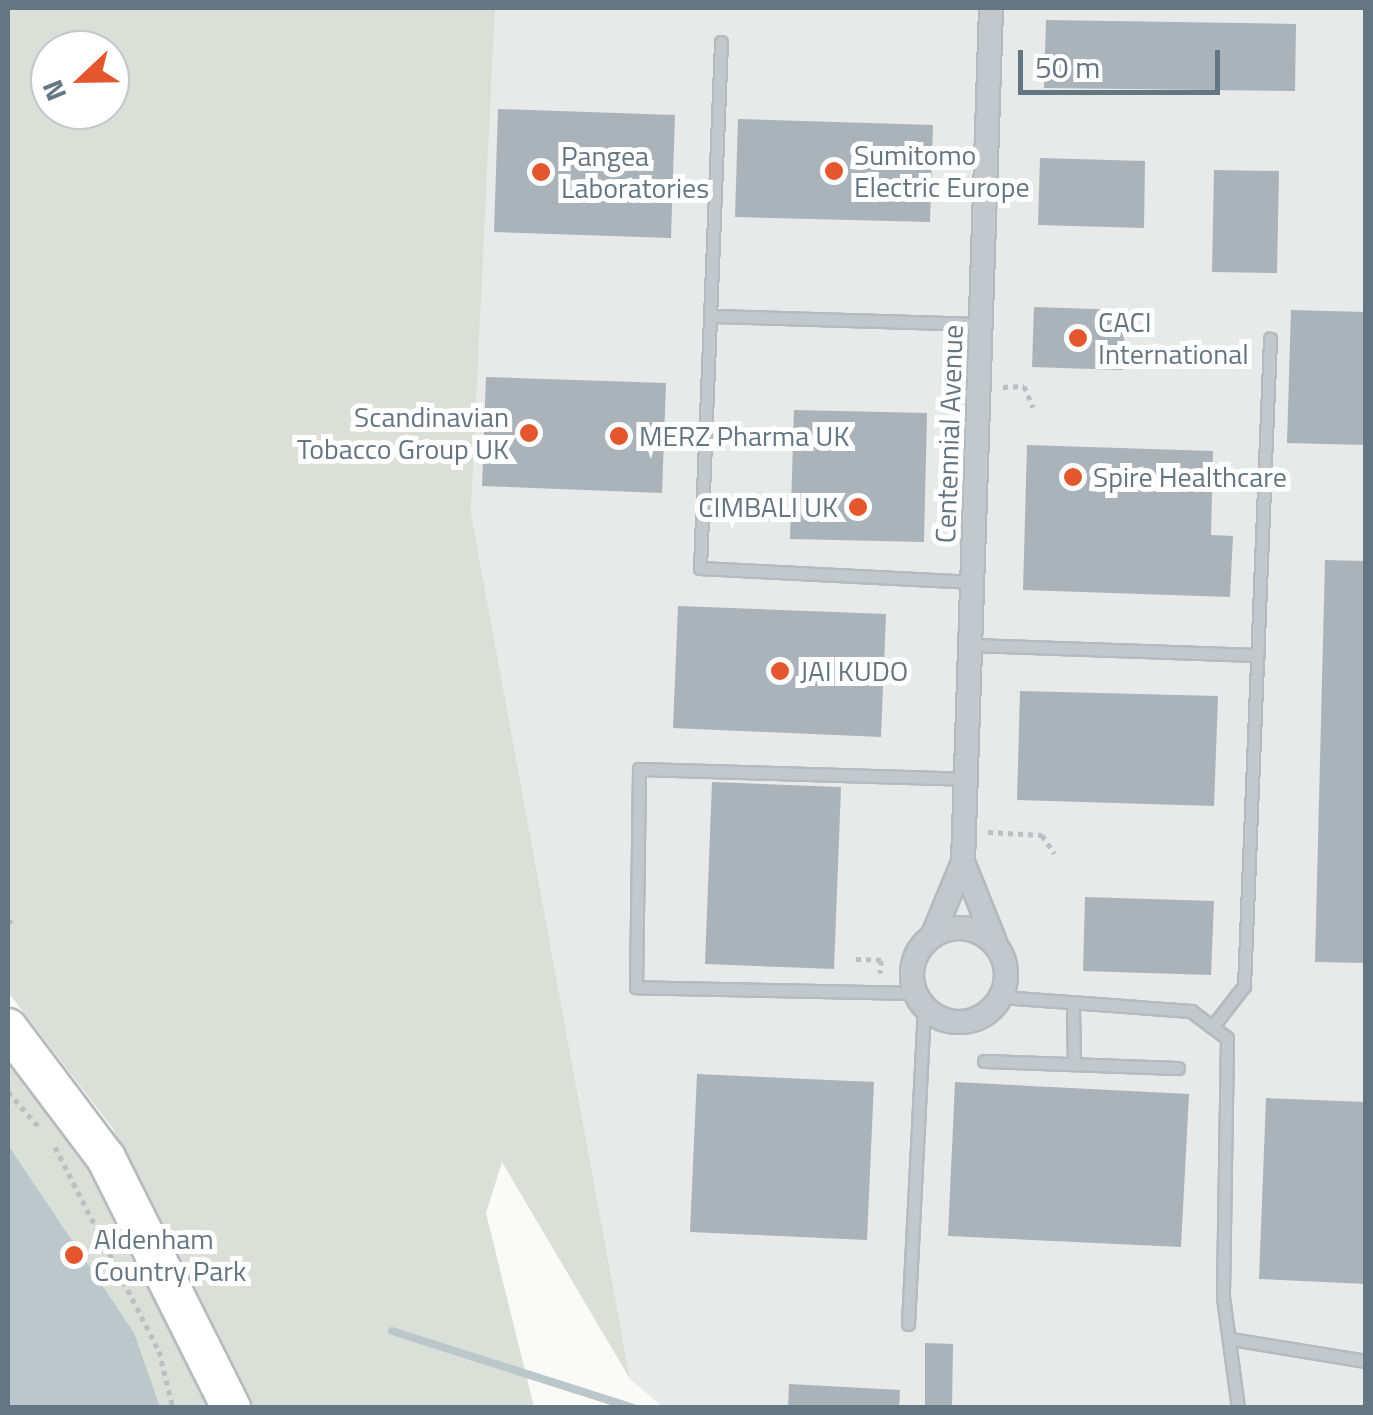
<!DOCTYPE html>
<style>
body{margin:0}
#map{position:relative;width:1373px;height:1415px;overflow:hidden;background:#fafaf8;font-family:"Titillium Web",sans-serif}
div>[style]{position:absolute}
.built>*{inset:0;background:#e8e9e9}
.green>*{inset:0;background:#dadfd7}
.water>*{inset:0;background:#bbc7cb}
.stream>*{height:8px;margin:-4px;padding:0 4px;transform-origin:4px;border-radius:4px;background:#bbc7cb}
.building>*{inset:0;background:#aab3b9}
.path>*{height:5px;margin-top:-2.5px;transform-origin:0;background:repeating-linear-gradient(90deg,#bbbfc2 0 5px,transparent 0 10px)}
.roads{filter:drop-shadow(2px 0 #b5babe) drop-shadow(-2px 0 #b5babe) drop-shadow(0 2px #b5babe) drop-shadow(0 -2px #b5babe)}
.lane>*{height:11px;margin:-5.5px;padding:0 5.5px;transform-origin:5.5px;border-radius:5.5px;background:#c3c8cc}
.street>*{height:22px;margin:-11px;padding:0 11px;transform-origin:11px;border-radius:11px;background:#c3c8cc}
.street>.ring{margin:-11px;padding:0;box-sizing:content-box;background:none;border:22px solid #c3c8cc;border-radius:50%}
.primary>*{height:38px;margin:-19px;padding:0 19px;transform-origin:19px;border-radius:19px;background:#fff}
.dots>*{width:28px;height:28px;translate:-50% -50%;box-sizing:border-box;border:5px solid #fff;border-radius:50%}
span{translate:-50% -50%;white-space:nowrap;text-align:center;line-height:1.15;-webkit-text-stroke:10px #fff;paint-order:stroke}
.poi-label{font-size:28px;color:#657683}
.left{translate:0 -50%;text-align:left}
.right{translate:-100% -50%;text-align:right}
.street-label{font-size:28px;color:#657683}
.frame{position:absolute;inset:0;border:10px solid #657683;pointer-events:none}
.north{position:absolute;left:30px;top:30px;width:100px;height:100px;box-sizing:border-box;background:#fff;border:2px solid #c1c8cd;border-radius:50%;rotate:248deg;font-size:28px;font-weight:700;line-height:40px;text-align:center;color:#657683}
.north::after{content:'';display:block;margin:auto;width:35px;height:45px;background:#e4572e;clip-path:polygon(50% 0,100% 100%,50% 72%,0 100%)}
.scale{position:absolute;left:1018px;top:50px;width:202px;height:45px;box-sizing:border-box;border:5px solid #657683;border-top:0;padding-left:12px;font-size:30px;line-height:35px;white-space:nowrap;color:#657683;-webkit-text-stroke:8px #fff;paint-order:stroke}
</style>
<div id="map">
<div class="built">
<div style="clip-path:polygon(495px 8px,1365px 8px,1365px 1407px,664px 1408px,630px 1379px,471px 513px)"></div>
</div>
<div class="green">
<div style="clip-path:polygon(evenodd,8px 8px,495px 8px,471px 513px,630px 1379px,502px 1162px,486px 1213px,534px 1407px,254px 1407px,113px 1129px,8px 992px,8px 8px,110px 50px,110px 110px,50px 110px,50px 50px,110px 50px)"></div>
<div style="clip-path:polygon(8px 1048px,92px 1161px,215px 1407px,8px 1407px)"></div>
</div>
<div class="water">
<div style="clip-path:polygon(8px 1145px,134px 1333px,160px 1407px,8px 1407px)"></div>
</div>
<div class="stream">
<div style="left:392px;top:1331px;width:253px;rotate:17.7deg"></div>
</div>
<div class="building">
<div style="clip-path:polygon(1046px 20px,1296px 24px,1295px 91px,1044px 88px)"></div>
<div style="clip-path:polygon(498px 109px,675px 115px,671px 238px,494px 232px)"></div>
<div style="clip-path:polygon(738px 119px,933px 125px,930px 222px,735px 217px)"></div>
<div style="clip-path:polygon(1040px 158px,1145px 161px,1144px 228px,1038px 225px)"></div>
<div style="clip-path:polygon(1214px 170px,1279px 171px,1277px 273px,1212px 272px)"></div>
<div style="clip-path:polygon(1034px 307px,1125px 310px,1123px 370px,1032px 367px)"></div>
<div style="clip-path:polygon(1291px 310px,1366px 312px,1366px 445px,1287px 443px)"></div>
<div style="clip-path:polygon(486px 377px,666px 383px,662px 493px,482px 486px)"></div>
<div style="clip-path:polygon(794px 410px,927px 413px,924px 542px,790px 539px)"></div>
<div style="clip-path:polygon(1027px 445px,1213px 451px,1211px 535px,1233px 536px,1230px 597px,1023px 590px)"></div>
<div style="clip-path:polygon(1325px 560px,1366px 561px,1366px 963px,1315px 962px)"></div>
<div style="clip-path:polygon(678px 606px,886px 614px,881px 737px,673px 728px)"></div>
<div style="clip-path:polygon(1020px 691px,1218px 696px,1214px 806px,1017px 800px)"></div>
<div style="clip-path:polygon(712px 782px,841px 787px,834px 969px,705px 964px)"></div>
<div style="clip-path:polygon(1085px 897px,1214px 901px,1211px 975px,1083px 971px)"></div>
<div style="clip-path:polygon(697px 1074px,874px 1082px,867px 1240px,690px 1232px)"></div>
<div style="clip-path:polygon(955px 1082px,1189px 1094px,1181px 1247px,948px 1236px)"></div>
<div style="clip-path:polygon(1266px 1098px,1366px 1102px,1366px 1284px,1259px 1279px)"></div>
<div style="clip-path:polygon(925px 1343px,953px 1344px,952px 1408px,925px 1408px)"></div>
<div style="clip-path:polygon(789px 1384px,900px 1390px,899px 1408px,788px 1408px)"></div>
</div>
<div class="path">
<div style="left:1003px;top:387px;width:21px;rotate:-3deg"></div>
<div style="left:1024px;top:386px;width:23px;rotate:67deg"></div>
<div style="left:988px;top:832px;width:54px;rotate:3.2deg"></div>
<div style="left:1042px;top:835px;width:22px;rotate:56deg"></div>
<div style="left:8px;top:923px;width:6px;rotate:-39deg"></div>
<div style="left:856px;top:959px;width:25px;rotate:2deg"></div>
<div style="left:881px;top:960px;width:13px;rotate:94deg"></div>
<div style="left:8px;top:1092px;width:47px;rotate:48.5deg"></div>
<div style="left:55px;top:1147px;width:229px;rotate:63deg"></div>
<div style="left:159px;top:1351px;width:59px;rotate:76.2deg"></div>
</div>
<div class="roads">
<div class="lane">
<div style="left:721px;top:42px;width:526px;rotate:92.29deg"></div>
<div style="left:700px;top:568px;width:274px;rotate:2.9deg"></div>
<div style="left:712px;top:316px;width:270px;rotate:1.7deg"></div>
<div style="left:971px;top:645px;width:287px;rotate:2deg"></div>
<div style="left:916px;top:993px;width:280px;rotate:-178.8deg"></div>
<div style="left:636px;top:987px;width:218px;rotate:-89.2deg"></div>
<div style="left:639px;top:769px;width:329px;rotate:1.7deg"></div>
<div style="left:1001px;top:997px;width:191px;rotate:4.2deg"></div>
<div style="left:1191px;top:1011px;width:45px;rotate:36.9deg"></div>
<div style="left:1227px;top:1038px;width:259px;rotate:90.9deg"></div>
<div style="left:1223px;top:1297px;width:112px;rotate:82.3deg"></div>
<div style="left:1073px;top:1006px;width:58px;rotate:89deg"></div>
<div style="left:1216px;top:1022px;width:46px;rotate:-52.1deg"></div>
<div style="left:1244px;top:986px;width:648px;rotate:-87.7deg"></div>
<div style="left:984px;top:1061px;width:194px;rotate:2.1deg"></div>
<div style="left:908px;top:1324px;width:318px;rotate:-87.1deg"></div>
<div style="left:1231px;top:1339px;width:137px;rotate:9.3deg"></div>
</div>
<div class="street">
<div style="left:963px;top:862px;width:86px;rotate:68.2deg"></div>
<div class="ring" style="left:912px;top:928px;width:72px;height:72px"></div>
<div style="left:932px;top:937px;width:81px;rotate:-67.5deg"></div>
<div style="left:963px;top:862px;width:854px;rotate:-88.12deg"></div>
</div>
<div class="primary">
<div style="left:8px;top:1028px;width:163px;rotate:53deg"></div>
<div style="left:106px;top:1158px;width:280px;rotate:63.4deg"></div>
</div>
</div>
<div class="dots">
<div style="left:834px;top:171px;background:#e4572e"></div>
<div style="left:541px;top:172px;background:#e4572e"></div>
<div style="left:1078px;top:338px;background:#e4572e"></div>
<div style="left:529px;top:433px;background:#e4572e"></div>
<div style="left:619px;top:436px;background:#e4572e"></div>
<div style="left:1073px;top:477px;background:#e4572e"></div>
<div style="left:858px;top:507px;background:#e4572e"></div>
<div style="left:780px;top:671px;background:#e4572e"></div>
<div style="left:74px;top:1255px;background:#e4572e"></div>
</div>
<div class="poi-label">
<span class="left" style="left:854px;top:171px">Sumitomo<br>Electric Europe</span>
<span class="left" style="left:561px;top:172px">Pangea<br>Laboratories</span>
<span class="left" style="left:1098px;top:338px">CACI<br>International</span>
<span class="right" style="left:509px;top:433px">Scandinavian<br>Tobacco Group UK</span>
<span class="left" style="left:639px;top:436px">MERZ Pharma UK</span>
<span class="left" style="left:1093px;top:477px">Spire Healthcare</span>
<span class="right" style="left:838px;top:507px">CIMBALI UK</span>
<span class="left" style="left:800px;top:671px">JAI KUDO</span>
<span class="left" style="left:94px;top:1255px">Aldenham<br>Country Park</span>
</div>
<div class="street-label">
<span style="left:949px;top:434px;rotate:-88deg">Centennial Avenue</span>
</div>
<div class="frame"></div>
<div class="north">N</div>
<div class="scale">50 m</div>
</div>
